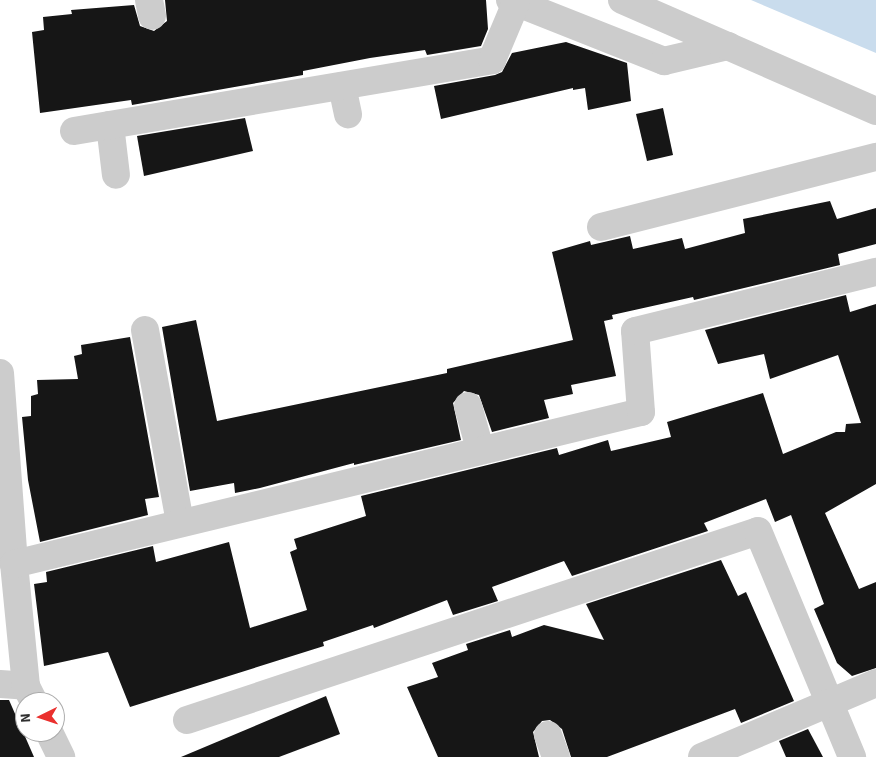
<!DOCTYPE html>
<style>
body{margin:0}
#map{position:relative;width:876px;height:757px;overflow:hidden;background:#fff;font-family:"Source Sans 3",sans-serif}
div>[style]{position:absolute}
.water>*{inset:0;background:#c9dced}
.building>*{inset:0;background:#161616}
.minor>*{height:28px;margin:-14px;padding:0 14px;transform-origin:14px;border-radius:14px;background:#ccc}
span{translate:-50% -50%;white-space:nowrap;text-align:center;line-height:1.15;-webkit-text-stroke:5px #fff;paint-order:stroke}
.north{position:absolute;left:15px;top:692px;width:50px;height:50px;box-sizing:border-box;background:#fff;border:1px solid #acacac;border-radius:50%;rotate:266deg;font-size:14px;font-weight:700;line-height:20px;text-align:center;color:#2f2f2f}
.north::after{content:'';display:block;margin:auto;width:18px;height:22px;background:#ea302e;clip-path:polygon(50% 0,100% 100%,50% 72%,0 100%)}
</style>
<div id="map">
<div class="water">
<div style="clip-path:polygon(751px 0,876px 0,876px 53px)"></div>
</div>
<div class="building">
<div style="clip-path:polygon(165px 0,486px 0,488px 29px,481px 46px,427px 55px,425px 50px,370px 58px,303px 71px,303px 75px,132px 105px,131px 100px,40px 113px,32px 32px,44px 30px,43px 17px,72px 14px,71px 10px,134px 5px,140px 26px,154px 31px,167px 21px)"></div>
<div style="clip-path:polygon(566px 42px,627px 63px,631px 101px,588px 110px,585px 88px,573px 90px,573px 88px,441px 119px,434px 86px,495px 75px,502px 72px,512px 53px)"></div>
<div style="clip-path:polygon(663px 108px,673px 155px,647px 161px,636px 114px)"></div>
<div style="clip-path:polygon(245px 118px,253px 151px,144px 176px,137px 136px)"></div>
<div style="clip-path:polygon(830px 201px,837px 219px,876px 208px,876px 244px,838px 254px,840px 265px,694px 300px,693px 297px,612px 315px,613px 319px,604px 321px,616px 376px,571px 385px,573px 394px,544px 400px,549px 418px,492px 432px,479px 395px,464px 391px,453px 403px,461px 440px,354px 465px,354px 463px,260px 488px,235px 493px,234px 483px,190px 491px,162px 327px,196px 320px,217px 421px,447px 373px,447px 369px,573px 340px,552px 252px,590px 241px,591px 245px,630px 236px,633px 249px,682px 238px,685px 249px,745px 233px,743px 219px)"></div>
<div style="clip-path:polygon(846px 295px,850px 312px,876px 304px,876px 484px,825px 513px,859px 589px,876px 582px,876px 668px,852px 676px,837px 663px,814px 609px,824px 604px,791px 515px,775px 522px,766px 499px,704px 523px,708px 531px,572px 576px,564px 561px,492px 587px,498px 601px,453px 615px,447px 600px,374px 628px,373px 625px,323px 642px,324px 646px,130px 707px,108px 652px,44px 666px,34px 584px,47px 582px,46px 572px,153px 546px,156px 562px,229px 542px,250px 628px,307px 610px,290px 552px,297px 549px,294px 539px,366px 516px,361px 496px,557px 448px,559px 455px,608px 440px,611px 451px,671px 437px,667px 422px,763px 393px,783px 454px,836px 432px,845px 432px,846px 424px,861px 423px,838px 355px,770px 379px,764px 354px,718px 364px,705px 330px)"></div>
<div style="clip-path:polygon(130px 337px,159px 497px,145px 499px,148px 515px,40px 542px,28px 480px,22px 417px,31px 416px,31px 396px,38px 394px,37px 380px,78px 379px,74px 356px,82px 354px,81px 345px)"></div>
<div style="clip-path:polygon(721px 560px,738px 596px,746px 592px,794px 701px,741px 723px,735px 709px,607px 757px,571px 757px,562px 729px,550px 720px,542px 721px,533px 732px,539px 757px,438px 757px,407px 687px,438px 677px,432px 663px,468px 650px,466px 644px,510px 630px,512px 637px,544px 625px,604px 640px,586px 604px)"></div>
<div style="clip-path:polygon(326px 696px,340px 734px,279px 757px,181px 757px)"></div>
<div style="clip-path:polygon(0 700px,9px 700px,34px 757px,0 757px)"></div>
<div style="clip-path:polygon(808px 729px,823px 757px,786px 757px,779px 741px)"></div>
</div>
<div class="minor">
<div style="left:149px;top:0;width:16px;rotate:79deg"></div>
<div style="left:510px;top:0;width:166px;rotate:21.6deg"></div>
<div style="left:664px;top:61px;width:66px;rotate:-13.2deg"></div>
<div style="left:622px;top:0;width:277px;rotate:23.6deg"></div>
<div style="left:342px;top:86px;width:29px;rotate:78deg"></div>
<div style="left:110px;top:125px;width:50px;rotate:83.2deg"></div>
<div style="left:74px;top:131px;width:424px;rotate:-9.6deg"></div>
<div style="left:492px;top:60px;width:62px;rotate:-67.2deg"></div>
<div style="left:601px;top:227px;width:284px;rotate:-14.3deg"></div>
<div style="left:145px;top:330px;width:196px;rotate:79.7deg"></div>
<div style="left:0;top:373px;width:192px;rotate:85.8deg"></div>
<div style="left:468px;top:406px;width:45px;rotate:74.4deg"></div>
<div style="left:0;top:684px;width:26px;rotate:4deg"></div>
<div style="left:34px;top:702px;width:18px;rotate:-117deg"></div>
<div style="left:26px;top:686px;width:123px;rotate:-95.6deg"></div>
<div style="left:14px;top:564px;width:645px;rotate:-13.63deg"></div>
<div style="left:641px;top:412px;width:81px;rotate:-94.2deg"></div>
<div style="left:635px;top:331px;width:248px;rotate:-13.8deg"></div>
<div style="left:187px;top:720px;width:601px;rotate:-18.31deg"></div>
<div style="left:758px;top:531px;width:245px;rotate:67.4deg"></div>
<div style="left:49px;top:732px;width:28px;rotate:64deg"></div>
<div style="left:548px;top:735px;width:23px;rotate:70deg"></div>
<div style="left:702px;top:757px;width:189px;rotate:-23deg"></div>
</div>
<div class="north">N</div>
</div>
